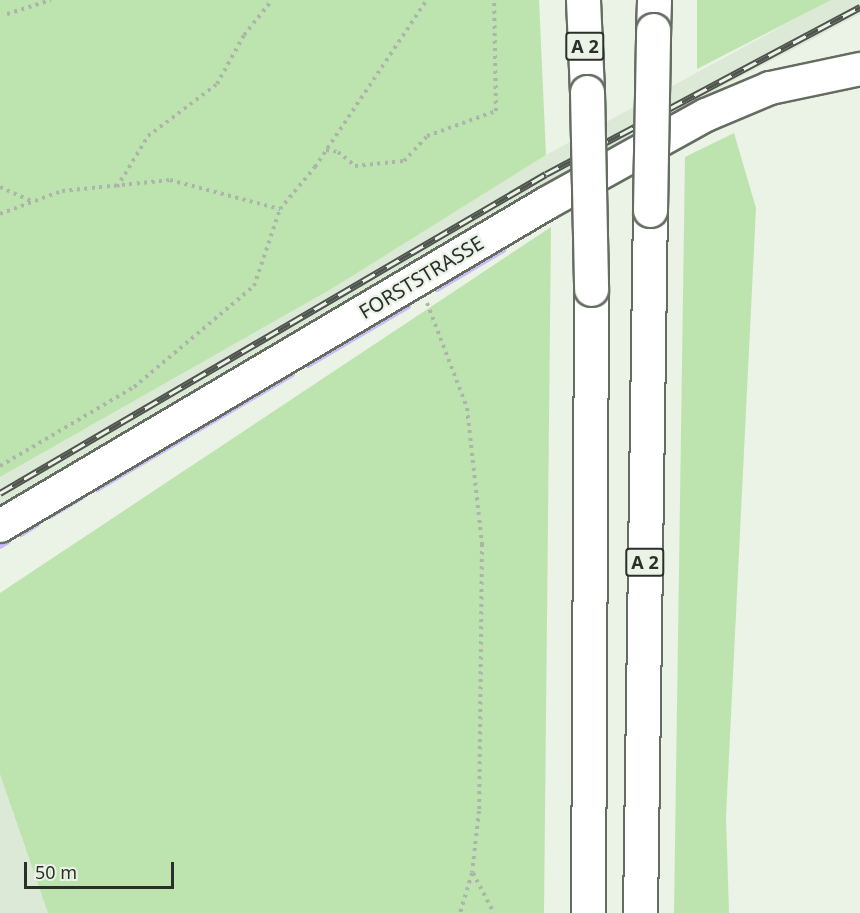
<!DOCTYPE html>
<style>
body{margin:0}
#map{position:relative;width:860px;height:913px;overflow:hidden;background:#eaf3e6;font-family:"Noto Sans",sans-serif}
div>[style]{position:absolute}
.built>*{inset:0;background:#dbe9d6}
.green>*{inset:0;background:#bde4af}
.stream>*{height:6px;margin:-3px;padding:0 3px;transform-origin:3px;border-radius:3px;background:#c8bcf7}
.path>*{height:4px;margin-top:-2px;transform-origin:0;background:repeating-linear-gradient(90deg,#adb4aa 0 3px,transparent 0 7.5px)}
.roads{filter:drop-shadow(2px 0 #656d62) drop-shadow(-2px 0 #656d62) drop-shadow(0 2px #656d62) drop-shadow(0 -2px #656d62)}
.secondary>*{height:32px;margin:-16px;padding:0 16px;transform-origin:16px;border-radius:16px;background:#fff}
.motorway>*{height:33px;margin:-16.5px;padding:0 16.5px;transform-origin:16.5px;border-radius:16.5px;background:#fff}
.rail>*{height:7px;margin-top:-3.5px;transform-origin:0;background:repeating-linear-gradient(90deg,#eaf3e6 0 14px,#4f544e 0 28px);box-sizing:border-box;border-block:2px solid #4f544e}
.bridges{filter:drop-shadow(2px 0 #656d62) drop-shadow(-2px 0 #656d62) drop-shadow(0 2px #656d62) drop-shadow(0 -2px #656d62)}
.motorway-bridge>*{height:33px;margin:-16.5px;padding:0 16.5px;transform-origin:16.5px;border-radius:16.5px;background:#fff}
span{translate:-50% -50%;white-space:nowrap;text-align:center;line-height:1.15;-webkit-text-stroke:4.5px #eaf3e6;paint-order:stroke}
.shield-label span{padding:2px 4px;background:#eaf3e6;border:2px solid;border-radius:4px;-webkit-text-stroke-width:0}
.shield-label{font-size:18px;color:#2b2f2a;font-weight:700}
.street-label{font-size:20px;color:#2b2f2a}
.scale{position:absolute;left:24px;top:862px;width:150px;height:27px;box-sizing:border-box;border:3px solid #2b2f2a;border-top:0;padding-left:8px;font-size:18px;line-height:21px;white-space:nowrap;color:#2b2f2a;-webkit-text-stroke:4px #eaf3e6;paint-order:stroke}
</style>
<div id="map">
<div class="built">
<div style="clip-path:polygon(830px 0,860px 0,860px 14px,695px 101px,0 507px,0 477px,333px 288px,546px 155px)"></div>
<div style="clip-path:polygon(0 737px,57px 913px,0 913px)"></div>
</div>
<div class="green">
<div style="clip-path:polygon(0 0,539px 0,546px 155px,333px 288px,0 477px)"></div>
<div style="clip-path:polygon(697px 0,831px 0,697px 69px)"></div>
<div style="clip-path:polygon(734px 133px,756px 208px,726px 817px,729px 913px,674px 913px,685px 157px)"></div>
<div style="clip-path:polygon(551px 227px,544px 913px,48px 913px,0 774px,0 593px)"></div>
</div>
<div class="stream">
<div style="left:437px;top:289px;width:77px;rotate:-30.6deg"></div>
<div style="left:308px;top:365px;width:116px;rotate:-30.5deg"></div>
<div style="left:97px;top:489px;width:226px;rotate:-30.5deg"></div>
<div style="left:50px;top:516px;width:37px;rotate:-31deg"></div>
<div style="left:21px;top:534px;width:19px;rotate:-32deg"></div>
<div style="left:0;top:546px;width:8px;rotate:-30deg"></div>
</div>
<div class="path">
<div style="left:7px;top:14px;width:46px;rotate:-17.7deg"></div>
<div style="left:326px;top:150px;width:12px;rotate:9deg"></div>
<div style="left:338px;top:152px;width:22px;rotate:39deg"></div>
<div style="left:355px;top:166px;width:49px;rotate:-5.8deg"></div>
<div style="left:404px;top:161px;width:34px;rotate:-47deg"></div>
<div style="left:427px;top:136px;width:73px;rotate:-19.9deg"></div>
<div style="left:496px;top:111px;width:111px;rotate:-91deg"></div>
<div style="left:0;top:187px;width:37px;rotate:24deg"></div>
<div style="left:117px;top:187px;width:60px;rotate:-58.7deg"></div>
<div style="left:148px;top:136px;width:86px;rotate:-37deg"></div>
<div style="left:217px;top:84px;width:56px;rotate:-61.1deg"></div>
<div style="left:244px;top:35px;width:45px;rotate:-51.3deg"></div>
<div style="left:0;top:214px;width:66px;rotate:-20.4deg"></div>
<div style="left:62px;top:191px;width:109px;rotate:-5.8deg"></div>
<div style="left:170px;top:180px;width:114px;rotate:14.8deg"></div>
<div style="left:427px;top:303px;width:112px;rotate:69.1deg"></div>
<div style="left:467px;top:408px;width:137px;rotate:83.7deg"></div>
<div style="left:482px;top:544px;width:267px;rotate:90.6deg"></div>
<div style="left:479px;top:811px;width:62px;rotate:96.4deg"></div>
<div style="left:472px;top:873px;width:42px;rotate:106.7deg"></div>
<div style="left:0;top:466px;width:156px;rotate:-30.5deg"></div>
<div style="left:134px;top:387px;width:157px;rotate:-40.1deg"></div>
<div style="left:254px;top:286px;width:81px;rotate:-71.3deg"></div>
<div style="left:280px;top:209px;width:55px;rotate:-50.2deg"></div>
<div style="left:315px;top:167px;width:201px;rotate:-56.2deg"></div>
<div style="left:473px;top:873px;width:45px;rotate:62.3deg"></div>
</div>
<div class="roads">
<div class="secondary">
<div style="left:0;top:526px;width:635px;rotate:-30.56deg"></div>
<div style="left:547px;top:203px;width:182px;rotate:-29deg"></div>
<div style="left:706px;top:115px;width:69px;rotate:-22.9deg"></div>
<div style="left:770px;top:88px;width:92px;rotate:-11.9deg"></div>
</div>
<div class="motorway">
<div style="left:583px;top:0;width:92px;rotate:87.5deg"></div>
<div style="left:653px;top:30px;width:30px;rotate:-88deg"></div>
<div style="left:588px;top:913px;width:624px;rotate:-89.72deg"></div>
<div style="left:640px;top:913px;width:703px;rotate:-89.19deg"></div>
</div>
</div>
<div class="rail">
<div style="left:0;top:493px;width:632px;rotate:-30.3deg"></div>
<div style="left:546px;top:174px;width:356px;rotate:-28deg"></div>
</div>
<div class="bridges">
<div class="motorway-bridge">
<div style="left:587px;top:92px;width:197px;rotate:88.8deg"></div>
<div style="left:650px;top:210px;width:180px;rotate:-89deg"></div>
</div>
</div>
<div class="shield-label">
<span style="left:585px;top:46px">A 2</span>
<span style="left:645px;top:562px">A 2</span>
</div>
<div class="street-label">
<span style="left:421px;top:277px;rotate:-31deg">FORSTSTRASSE</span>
</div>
<div class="scale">50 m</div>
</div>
